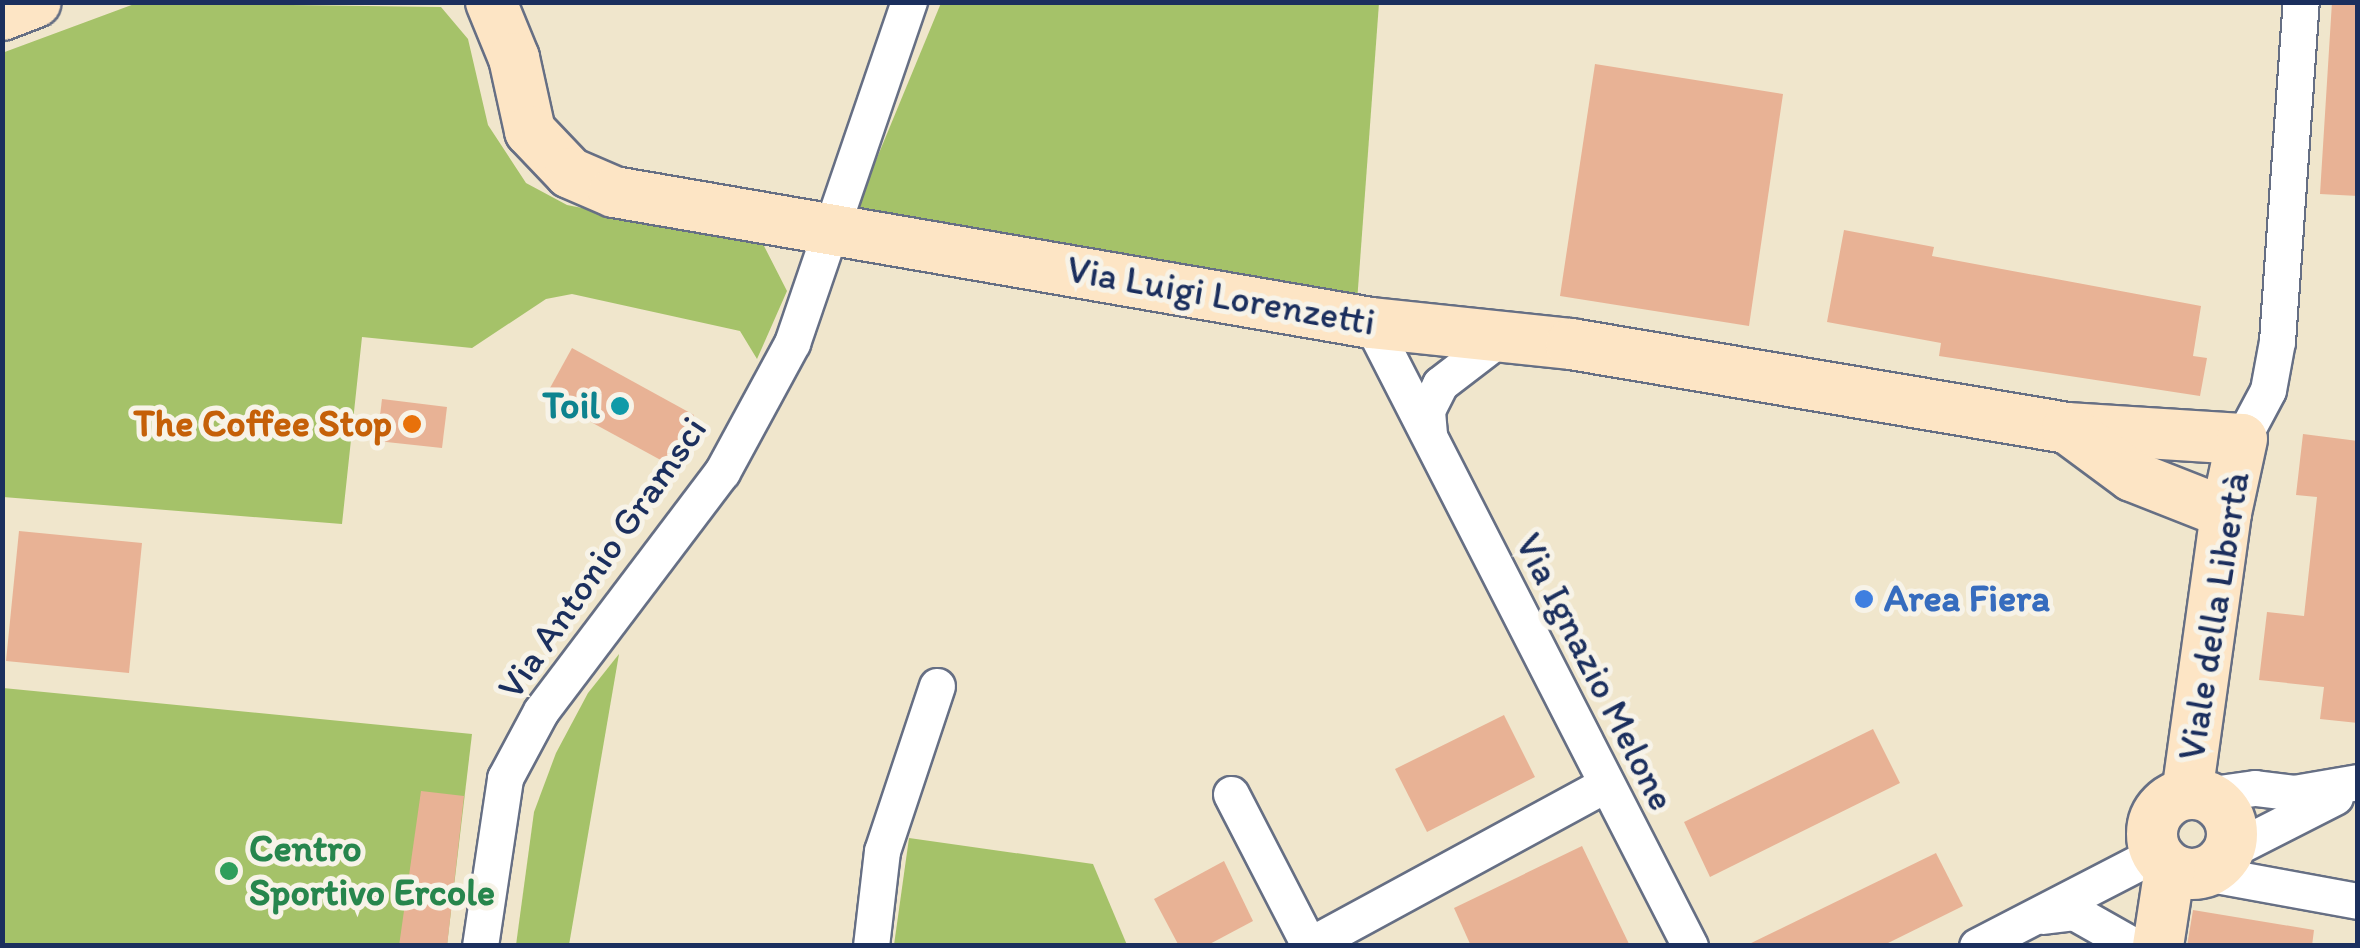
<!DOCTYPE html>
<meta charset="utf-8">
<style>
body{margin:0}
#map{position:relative;width:2360px;height:948px;overflow:hidden;background:#f0e6cc;font-family:Itim,sans-serif}
div>[style]{position:absolute}
.green>*{inset:0;background:#a5c269}
.building>*{inset:0;background:#e8b295}
.roads{filter:drop-shadow(2px 0 #666f84) drop-shadow(-2px 0 #666f84) drop-shadow(0 2px #666f84) drop-shadow(0 -2px #666f84)}
.street>*{height:35px;margin:-17.5px;padding:0 17.5px;transform-origin:17.5px;border-radius:17.5px;background:#fff}
.secondary>*{height:50px;margin:-25px;padding:0 25px;transform-origin:25px;border-radius:25px;background:#fde5c5}
.secondary>.ring{margin:-25px;padding:0;box-sizing:content-box;background:none;border:50px solid #fde5c5;border-radius:50%}
.dots>*{width:28px;height:28px;translate:-50% -50%;box-sizing:border-box;border:5px solid #f7f3e8;border-radius:50%}
span{translate:-50% -50%;white-space:nowrap;text-align:center;line-height:1.15;-webkit-text-stroke:10px #f7f3e8;paint-order:stroke}
.street-label{font-size:38px;color:#1b2f5e}
.culture-label{font-size:38px;color:#0d838f;font-weight:700}
.right{translate:-100% -50%;text-align:right}
.food-label{font-size:38px;color:#c56008;font-weight:700}
.shop-label{font-size:38px;color:#366cbe;font-weight:700}
.left{translate:0 -50%;text-align:left}
.leisure-label{font-size:38px;color:#27864d;font-weight:700}
.frame{position:absolute;inset:0;border:5px solid #1b2f5e;pointer-events:none}
</style>
<div id="map">
<div class="green">
<div style="clip-path:polygon(137px 3px,441px 7px,468px 39px,488px 125px,526px 183px,567px 205px,763px 244px,787px 291px,757px 359px,740px 331px,572px 294px,546px 299px,472px 348px,362px 337px,342px 524px,3px 497px,2px 53px)"></div>
<div style="clip-path:polygon(941px 3px,1379px 3px,1357px 302px,853px 216px)"></div>
<div style="clip-path:polygon(619px 654px,569px 945px,516px 945px,534px 812px,556px 753px,588px 693px)"></div>
<div style="clip-path:polygon(3px 688px,472px 734px,447px 945px,3px 945px)"></div>
<div style="clip-path:polygon(909px 838px,1093px 864px,1127px 945px,894px 945px)"></div>
</div>
<div class="building">
<div style="clip-path:polygon(2332px 2px,2358px 2px,2358px 196px,2320px 194px)"></div>
<div style="clip-path:polygon(1595px 64px,1783px 94px,1749px 326px,1560px 296px)"></div>
<div style="clip-path:polygon(1844px 230px,1934px 247px,1932px 256px,2201px 306px,2193px 356px,2207px 358px,2200px 396px,1939px 356px,1941px 343px,1827px 322px)"></div>
<div style="clip-path:polygon(572px 348px,694px 415px,668px 464px,545px 397px)"></div>
<div style="clip-path:polygon(382px 399px,447px 407px,442px 448px,377px 441px)"></div>
<div style="clip-path:polygon(2303px 434px,2358px 441px,2358px 723px,2320px 719px,2324px 687px,2259px 680px,2267px 612px,2304px 616px,2317px 497px,2296px 495px)"></div>
<div style="clip-path:polygon(19px 531px,142px 543px,129px 673px,6px 661px)"></div>
<div style="clip-path:polygon(1504px 715px,1535px 777px,1427px 832px,1395px 769px)"></div>
<div style="clip-path:polygon(1873px 729px,1900px 783px,1710px 877px,1684px 822px)"></div>
<div style="clip-path:polygon(421px 791px,464px 796px,447px 946px,399px 946px)"></div>
<div style="clip-path:polygon(1582px 846px,1630px 946px,1471px 946px,1454px 908px)"></div>
<div style="clip-path:polygon(1936px 853px,1963px 906px,1882px 946px,1745px 946px)"></div>
<div style="clip-path:polygon(1224px 861px,1253px 921px,1206px 946px,1179px 946px,1154px 899px)"></div>
<div style="clip-path:polygon(2193px 910px,2314px 930px,2312px 946px,2187px 946px)"></div>
</div>
<div class="roads">
<div class="street">
<div style="left:1371px;top:323px;width:700px;rotate:62.89deg"></div>
<div style="left:1429px;top:434px;width:24px;rotate:-95deg"></div>
<div style="left:1427px;top:410px;width:29px;rotate:-63deg"></div>
<div style="left:1440px;top:384px;width:77px;rotate:-37.6deg"></div>
<div style="left:2242px;top:439px;width:55px;rotate:-62deg"></div>
<div style="left:2268px;top:390px;width:50px;rotate:-79.6deg"></div>
<div style="left:2277px;top:341px;width:340px;rotate:-86deg"></div>
<div style="left:1231px;top:794px;width:170px;rotate:62.7deg"></div>
<div style="left:2205px;top:795px;width:50px;rotate:-8deg"></div>
<div style="left:2255px;top:788px;width:39px;rotate:7deg"></div>
<div style="left:2294px;top:793px;width:65px;rotate:-9.8deg"></div>
<div style="left:2229px;top:851px;width:119px;rotate:-27deg"></div>
<div style="left:2205px;top:873px;width:156px;rotate:10.4deg"></div>
<div style="left:2043px;top:916px;width:31px;rotate:-7deg"></div>
<div style="left:2074px;top:912px;width:69px;rotate:29.5deg"></div>
<div style="left:480px;top:946px;width:170px;rotate:-81.5deg"></div>
<div style="left:505px;top:778px;width:76px;rotate:-61.8deg"></div>
<div style="left:541px;top:711px;width:300px;rotate:-52.9deg"></div>
<div style="left:722px;top:472px;width:147px;rotate:-61.5deg"></div>
<div style="left:792px;top:343px;width:361px;rotate:-71.1deg"></div>
<div style="left:871px;top:946px;width:96px;rotate:-83.4deg"></div>
<div style="left:882px;top:851px;width:174px;rotate:-71.6deg"></div>
<div style="left:1308px;top:946px;width:336px;rotate:-28.5deg"></div>
<div style="left:1977px;top:946px;width:203px;rotate:-27.3deg"></div>
</div>
<div class="secondary">
<div style="left:491px;top:2px;width:61px;rotate:67.7deg"></div>
<div style="left:514px;top:58px;width:75px;rotate:77.6deg"></div>
<div style="left:530px;top:131px;width:58px;rotate:46.4deg"></div>
<div style="left:570px;top:173px;width:48px;rotate:23.4deg"></div>
<div style="left:614px;top:192px;width:768px;rotate:9.82deg"></div>
<div style="left:1371px;top:323px;width:201px;rotate:6deg"></div>
<div style="left:1571px;top:344px;width:503px;rotate:9.61deg"></div>
<div style="left:2067px;top:428px;width:175px;rotate:3.6deg"></div>
<div style="left:2242px;top:439px;width:76px;rotate:102.2deg"></div>
<div style="left:2226px;top:513px;width:283px;rotate:97.9deg"></div>
<div style="left:2px;top:15px;width:36px;rotate:-21deg"></div>
<div style="left:2067px;top:428px;width:81px;rotate:36.4deg"></div>
<div style="left:2132px;top:476px;width:101px;rotate:21.5deg"></div>
<div class="ring" style="left:2152px;top:794px;width:30px;height:30px"></div>
<div style="left:2158px;top:946px;width:79px;rotate:-81.3deg"></div>
</div>
</div>
<div class="dots">
<div style="left:620px;top:406px;background:#0f9aa8"></div>
<div style="left:412px;top:424px;background:#e8710a"></div>
<div style="left:1864px;top:599px;background:#3f7fe0"></div>
<div style="left:229px;top:871px;background:#2e9e5b"></div>
</div>
<div class="street-label">
<span style="left:1221px;top:296px;rotate:10deg">Via Luigi Lorenzetti</span>
<span style="left:602px;top:558px;rotate:-55deg">Via Antonio Gramsci</span>
<span style="left:2214px;top:616px;rotate:-81deg">Viale della Libertà</span>
<span style="left:1595px;top:672px;rotate:63deg">Via Ignazio Melone</span>
</div>
<div class="culture-label">
<span class="right" style="left:600px;top:406px">Toil</span>
</div>
<div class="food-label">
<span class="right" style="left:392px;top:424px">The Coffee Stop</span>
</div>
<div class="shop-label">
<span class="left" style="left:1884px;top:599px">Area Fiera</span>
</div>
<div class="leisure-label">
<span class="left" style="left:249px;top:871px">Centro<br>Sportivo Ercole</span>
</div>
<div class="frame"></div>
</div>
